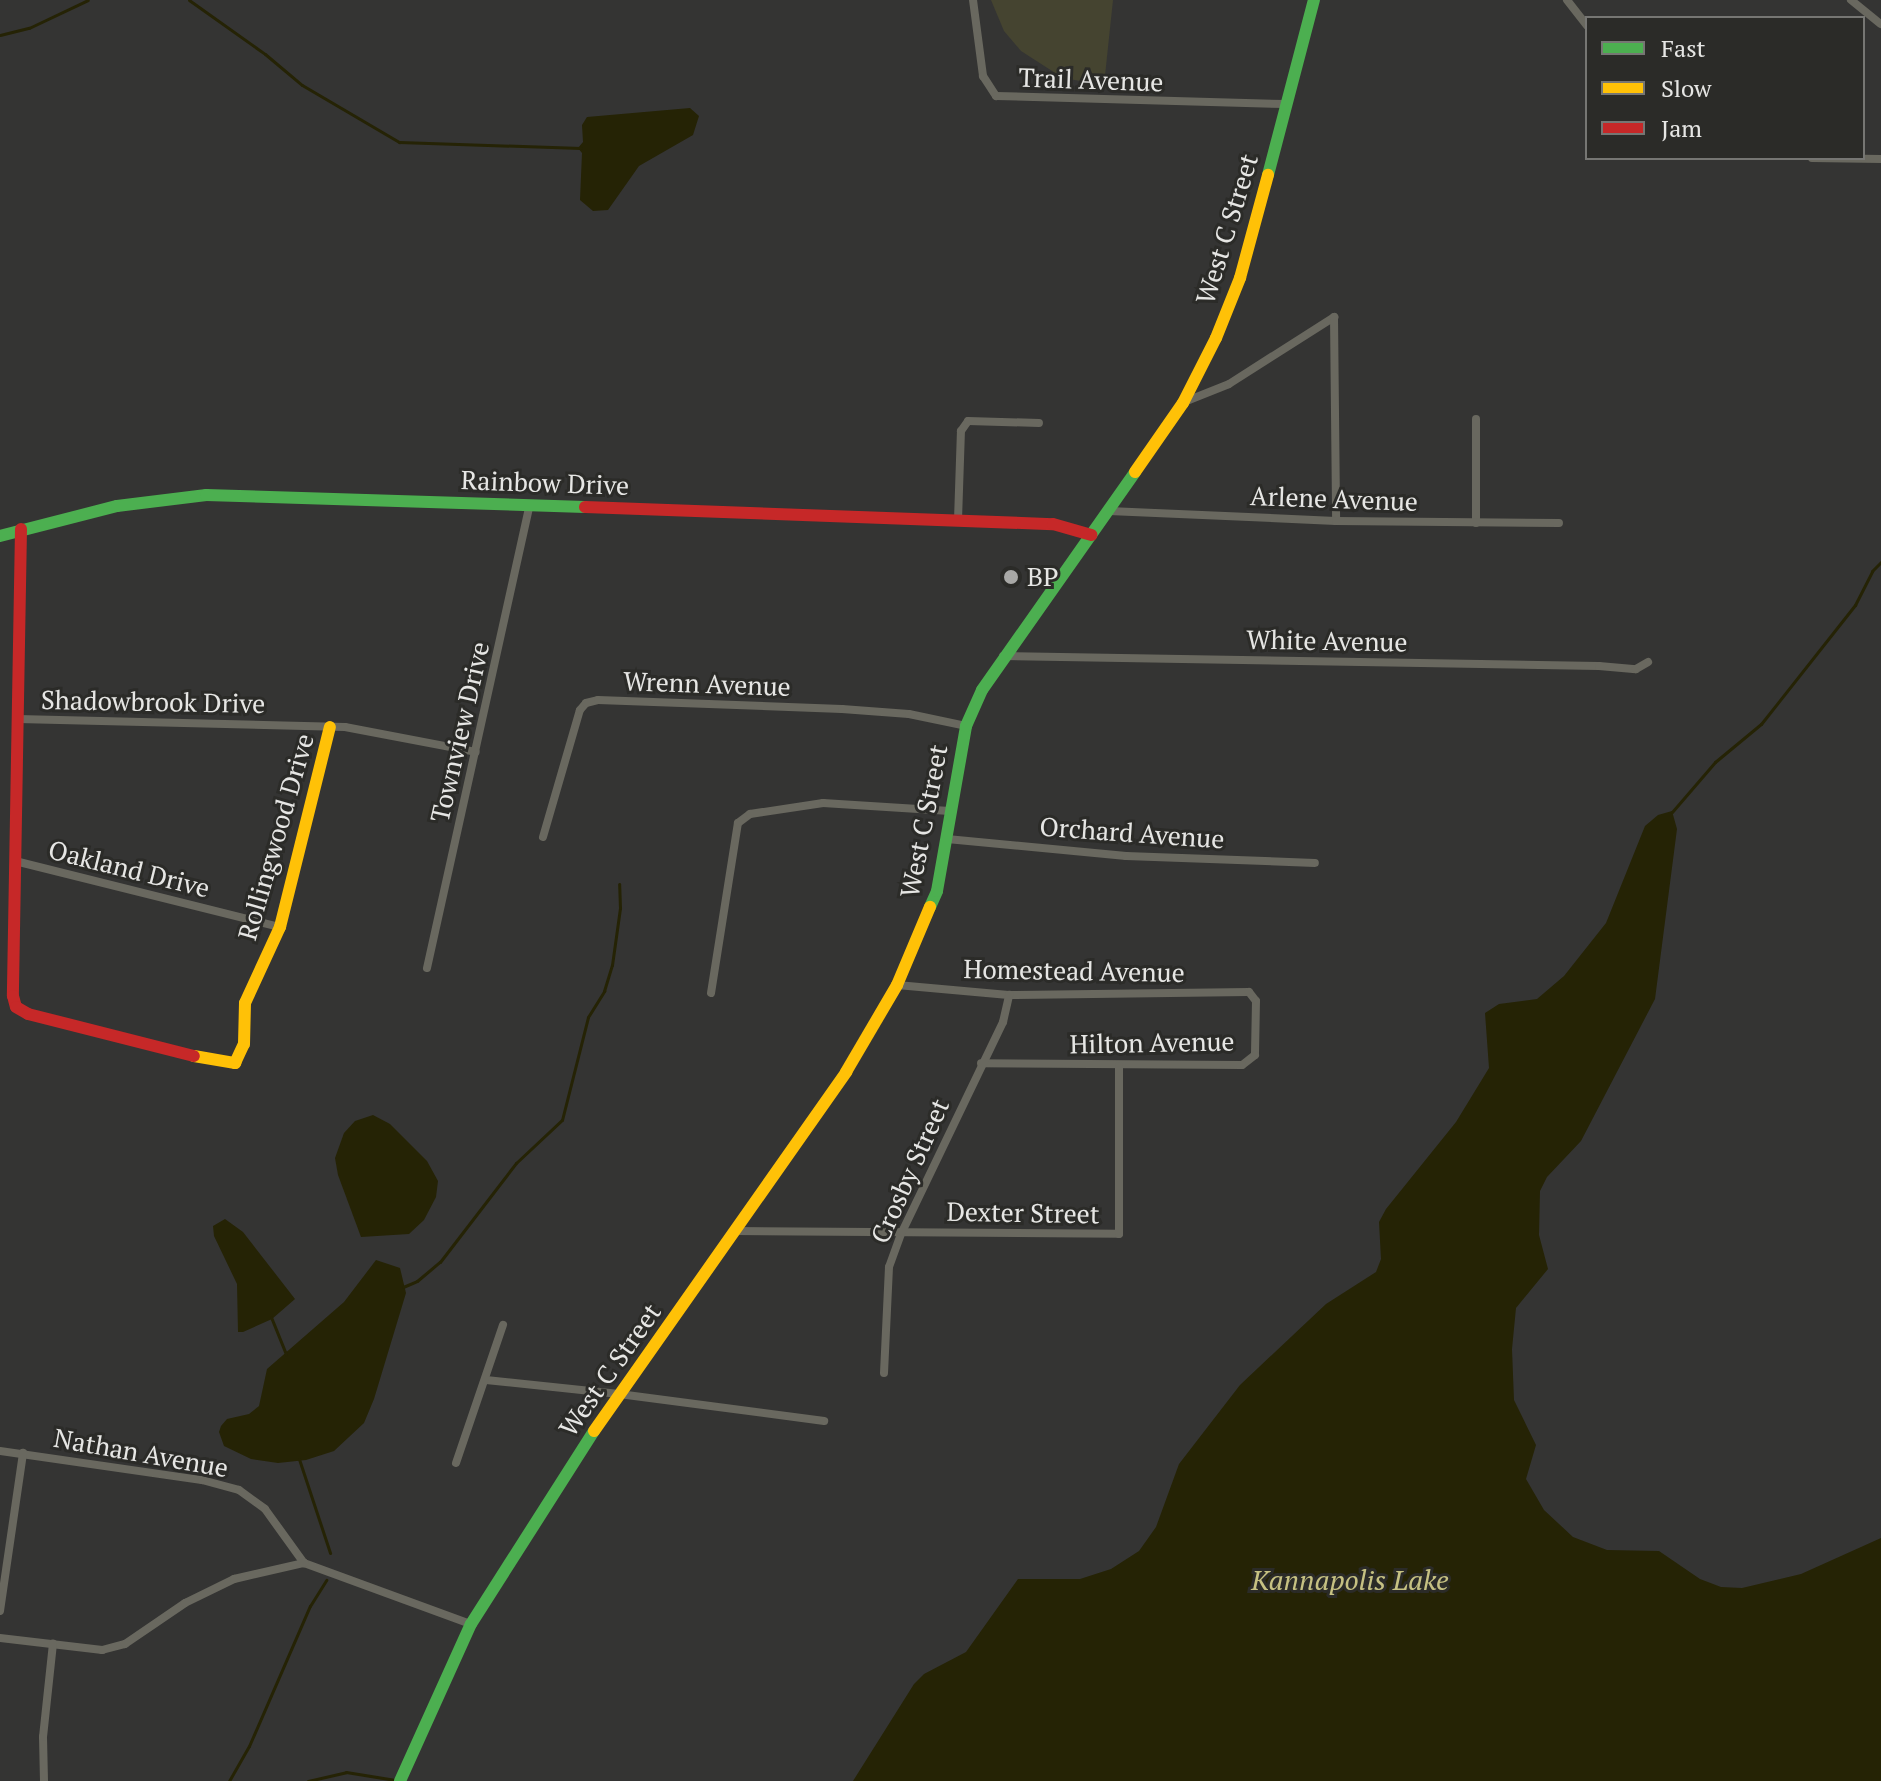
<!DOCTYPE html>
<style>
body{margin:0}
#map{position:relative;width:1881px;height:1781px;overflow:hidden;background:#343433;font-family:"PT Serif",serif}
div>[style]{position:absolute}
.green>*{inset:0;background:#454430}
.water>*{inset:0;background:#252305}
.stream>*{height:3px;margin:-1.5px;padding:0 1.5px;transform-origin:1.5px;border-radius:1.5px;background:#252305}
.street>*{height:8px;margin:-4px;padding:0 4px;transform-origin:4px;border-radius:4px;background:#69685f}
.fast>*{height:12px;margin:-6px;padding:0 6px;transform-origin:6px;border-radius:6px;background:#4caf50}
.slow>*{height:12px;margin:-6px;padding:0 6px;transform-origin:6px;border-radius:6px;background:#ffc107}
.jam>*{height:12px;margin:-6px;padding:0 6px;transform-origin:6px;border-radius:6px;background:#c62828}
.dots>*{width:22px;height:22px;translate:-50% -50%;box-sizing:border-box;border:4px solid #2b2b28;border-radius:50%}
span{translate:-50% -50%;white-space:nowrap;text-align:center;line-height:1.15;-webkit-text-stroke:6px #2b2b28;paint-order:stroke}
.street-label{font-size:26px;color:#e6e6e4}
.poi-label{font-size:26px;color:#e6e6e4}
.left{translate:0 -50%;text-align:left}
.water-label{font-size:28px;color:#c6c182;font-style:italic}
.legend{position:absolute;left:1585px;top:16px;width:280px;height:144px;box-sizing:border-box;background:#2b2b28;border:2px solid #767673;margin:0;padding:10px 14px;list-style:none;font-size:24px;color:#e6e6e4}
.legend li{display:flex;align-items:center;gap:16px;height:40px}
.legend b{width:40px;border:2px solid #767673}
</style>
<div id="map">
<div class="green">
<div style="clip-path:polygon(991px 0,1113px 0,1104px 85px,1063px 78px,1021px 51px,1004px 31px)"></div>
</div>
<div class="water">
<div style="clip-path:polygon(690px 108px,699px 116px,693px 135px,639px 166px,608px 210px,593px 211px,580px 200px,582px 153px,578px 148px,583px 142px,582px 125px,587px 117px)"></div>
<div style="clip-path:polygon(1672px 811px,1677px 829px,1655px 999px,1581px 1141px,1547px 1177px,1540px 1191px,1539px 1235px,1548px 1269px,1516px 1308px,1512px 1349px,1514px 1400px,1536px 1445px,1526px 1479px,1544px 1510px,1573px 1537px,1607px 1550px,1659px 1551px,1700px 1579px,1721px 1587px,1742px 1588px,1801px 1574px,1881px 1538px,1881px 1781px,853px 1781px,914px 1684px,924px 1674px,966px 1652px,1018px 1579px,1080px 1579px,1111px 1569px,1139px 1551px,1156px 1527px,1179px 1464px,1240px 1385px,1326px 1304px,1376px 1272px,1381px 1259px,1379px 1222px,1386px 1209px,1456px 1122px,1489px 1068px,1485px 1013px,1499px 1004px,1537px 999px,1564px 976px,1606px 923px,1645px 826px,1658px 815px)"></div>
<div style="clip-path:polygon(373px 1115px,390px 1124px,427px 1161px,438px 1181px,436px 1197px,424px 1220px,409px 1234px,361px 1237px,338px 1175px,335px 1158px,344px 1133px,355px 1121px)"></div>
<div style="clip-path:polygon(225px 1219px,243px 1232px,295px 1299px,272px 1319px,243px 1332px,238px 1332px,237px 1284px,214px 1236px,213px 1226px)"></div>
<div style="clip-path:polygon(376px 1260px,400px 1268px,406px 1293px,374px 1399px,364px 1423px,334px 1451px,306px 1460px,278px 1463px,251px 1459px,224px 1446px,219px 1432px,221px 1426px,227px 1419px,249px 1414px,259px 1406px,267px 1369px,344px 1302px)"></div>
</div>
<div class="stream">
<div style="left:189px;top:0;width:93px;rotate:35.4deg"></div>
<div style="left:265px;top:54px;width:48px;rotate:40deg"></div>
<div style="left:302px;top:85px;width:113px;rotate:30.4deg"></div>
<div style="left:399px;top:142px;width:182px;rotate:1.9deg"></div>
<div style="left:0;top:35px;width:30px;rotate:-14deg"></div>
<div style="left:29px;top:28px;width:65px;rotate:-25.4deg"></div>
<div style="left:1672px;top:812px;width:66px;rotate:-49.3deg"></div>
<div style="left:1715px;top:762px;width:60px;rotate:-39.6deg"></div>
<div style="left:1761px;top:724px;width:152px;rotate:-51.7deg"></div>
<div style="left:1855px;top:605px;width:38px;rotate:-63deg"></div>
<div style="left:1872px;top:571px;width:13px;rotate:-45deg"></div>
<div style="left:403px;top:1287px;width:15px;rotate:-23deg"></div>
<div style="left:417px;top:1281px;width:30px;rotate:-40deg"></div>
<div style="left:440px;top:1262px;width:125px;rotate:-52.5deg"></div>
<div style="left:516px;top:1163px;width:63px;rotate:-43.1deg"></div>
<div style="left:562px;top:1120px;width:106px;rotate:-75.8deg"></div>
<div style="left:588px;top:1017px;width:31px;rotate:-58deg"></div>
<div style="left:604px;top:991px;width:27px;rotate:-73deg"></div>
<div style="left:612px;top:965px;width:58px;rotate:-82deg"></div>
<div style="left:620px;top:908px;width:24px;rotate:-92deg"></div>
<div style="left:271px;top:1317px;width:40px;rotate:68deg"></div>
<div style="left:299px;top:1459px;width:99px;rotate:71.7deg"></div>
<div style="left:229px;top:1781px;width:40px;rotate:-60.3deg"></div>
<div style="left:249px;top:1746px;width:153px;rotate:-66.5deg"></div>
<div style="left:310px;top:1606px;width:31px;rotate:-58deg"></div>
<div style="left:308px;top:1781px;width:39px;rotate:-13deg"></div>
<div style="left:346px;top:1772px;width:50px;rotate:9.3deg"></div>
</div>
<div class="street">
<div style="left:973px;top:0;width:77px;rotate:82.5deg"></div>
<div style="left:983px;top:76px;width:24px;rotate:57deg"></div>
<div style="left:996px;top:96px;width:290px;rotate:1.6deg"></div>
<div style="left:1567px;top:0;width:33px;rotate:52deg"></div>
<div style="left:1851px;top:0;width:38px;rotate:39deg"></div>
<div style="left:1812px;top:158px;width:69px;rotate:0.8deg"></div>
<div style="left:1184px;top:402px;width:48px;rotate:-21.8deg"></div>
<div style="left:1229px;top:384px;width:125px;rotate:-32.5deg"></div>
<div style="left:1334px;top:317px;width:204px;rotate:89.4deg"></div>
<div style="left:1476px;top:419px;width:104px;rotate:90deg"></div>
<div style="left:1109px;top:511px;width:227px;rotate:2.5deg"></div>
<div style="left:1336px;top:521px;width:223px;rotate:0.5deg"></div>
<div style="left:958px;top:520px;width:89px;rotate:-88.1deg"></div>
<div style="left:961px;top:431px;width:12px;rotate:-55deg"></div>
<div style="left:968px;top:421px;width:71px;rotate:1.6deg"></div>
<div style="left:1003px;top:656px;width:596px;rotate:0.96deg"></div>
<div style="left:1599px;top:666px;width:37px;rotate:5deg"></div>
<div style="left:1636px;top:669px;width:14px;rotate:-30deg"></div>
<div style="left:18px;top:719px;width:327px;rotate:1.4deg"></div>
<div style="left:345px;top:727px;width:133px;rotate:10.8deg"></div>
<div style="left:543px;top:837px;width:132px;rotate:-73.8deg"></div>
<div style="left:580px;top:710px;width:9px;rotate:-49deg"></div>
<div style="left:586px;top:703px;width:12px;rotate:-14deg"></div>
<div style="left:598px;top:700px;width:244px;rotate:2.1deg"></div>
<div style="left:842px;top:709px;width:67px;rotate:4.3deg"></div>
<div style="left:909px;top:714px;width:58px;rotate:11.9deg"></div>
<div style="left:947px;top:839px;width:180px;rotate:5.4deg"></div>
<div style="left:1126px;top:856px;width:189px;rotate:2.1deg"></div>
<div style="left:15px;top:861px;width:273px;rotate:14deg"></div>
<div style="left:427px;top:968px;width:474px;rotate:-77.5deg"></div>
<div style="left:897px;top:985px;width:112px;rotate:5.1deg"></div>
<div style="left:1009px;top:995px;width:240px;rotate:-0.7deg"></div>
<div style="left:1249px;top:992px;width:11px;rotate:52deg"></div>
<div style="left:1256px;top:1001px;width:54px;rotate:91.1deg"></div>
<div style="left:1255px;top:1055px;width:16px;rotate:142deg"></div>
<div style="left:1242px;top:1065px;width:261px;rotate:-179.6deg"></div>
<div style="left:711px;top:993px;width:172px;rotate:-81deg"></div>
<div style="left:738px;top:823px;width:15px;rotate:-37deg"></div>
<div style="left:750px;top:814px;width:74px;rotate:-8.6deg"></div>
<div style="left:823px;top:803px;width:127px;rotate:3.6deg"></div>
<div style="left:735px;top:1231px;width:384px;rotate:0.4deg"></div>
<div style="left:1119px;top:1234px;width:168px;rotate:-90deg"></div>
<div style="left:884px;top:1373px;width:106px;rotate:-87.3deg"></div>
<div style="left:889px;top:1267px;width:37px;rotate:-70deg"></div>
<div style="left:902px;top:1232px;width:233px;rotate:-64.3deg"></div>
<div style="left:1003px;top:1022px;width:28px;rotate:-77deg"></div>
<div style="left:486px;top:1380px;width:134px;rotate:6deg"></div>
<div style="left:619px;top:1394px;width:207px;rotate:7.5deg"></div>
<div style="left:0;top:1451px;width:204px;rotate:8.2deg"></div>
<div style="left:202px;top:1480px;width:38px;rotate:15deg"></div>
<div style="left:239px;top:1490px;width:32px;rotate:36deg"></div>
<div style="left:265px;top:1509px;width:67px;rotate:54.2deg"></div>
<div style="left:304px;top:1563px;width:178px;rotate:20.1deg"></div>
<div style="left:456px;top:1463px;width:146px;rotate:-71.2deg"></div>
<div style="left:0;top:1611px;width:160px;rotate:-81.7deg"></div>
<div style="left:0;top:1638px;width:103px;rotate:6.7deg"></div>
<div style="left:102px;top:1650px;width:24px;rotate:-15deg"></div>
<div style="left:125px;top:1644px;width:73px;rotate:-34.3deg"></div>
<div style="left:185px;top:1603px;width:55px;rotate:-26.1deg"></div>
<div style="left:234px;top:1579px;width:72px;rotate:-12.9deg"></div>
<div style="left:44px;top:1781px;width:44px;rotate:-91.3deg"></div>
<div style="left:43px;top:1737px;width:94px;rotate:-83.9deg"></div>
</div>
<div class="fast">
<div style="left:1268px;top:175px;width:181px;rotate:-75.3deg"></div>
<div style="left:0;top:536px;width:121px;rotate:-14.4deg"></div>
<div style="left:117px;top:506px;width:90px;rotate:-7deg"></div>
<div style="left:206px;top:495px;width:379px;rotate:1.8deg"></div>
<div style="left:930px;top:907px;width:17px;rotate:-66deg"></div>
<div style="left:937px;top:891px;width:168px;rotate:-80deg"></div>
<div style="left:966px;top:726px;width:39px;rotate:-66deg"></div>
<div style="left:982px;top:690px;width:266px;rotate:-54.9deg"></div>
<div style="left:400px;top:1781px;width:172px;rotate:-65.7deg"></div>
<div style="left:471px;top:1624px;width:229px;rotate:-57.5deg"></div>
</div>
<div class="slow">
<div style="left:1135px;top:472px;width:84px;rotate:-55.2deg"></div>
<div style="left:1183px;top:403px;width:73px;rotate:-63.1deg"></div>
<div style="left:1216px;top:338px;width:65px;rotate:-68.2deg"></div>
<div style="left:1240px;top:278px;width:107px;rotate:-74.8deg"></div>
<div style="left:194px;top:1056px;width:42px;rotate:9.7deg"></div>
<div style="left:235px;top:1063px;width:21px;rotate:-65deg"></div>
<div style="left:244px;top:1044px;width:41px;rotate:-88.6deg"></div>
<div style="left:245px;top:1003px;width:84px;rotate:-65.3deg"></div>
<div style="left:280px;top:927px;width:206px;rotate:-76deg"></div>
<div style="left:594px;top:1431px;width:439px;rotate:-54.9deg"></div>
<div style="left:846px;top:1072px;width:101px;rotate:-59.6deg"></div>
<div style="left:897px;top:985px;width:85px;rotate:-67.1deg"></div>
</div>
<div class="jam">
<div style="left:585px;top:507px;width:468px;rotate:2.1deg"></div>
<div style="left:1053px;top:524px;width:40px;rotate:16deg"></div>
<div style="left:21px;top:529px;width:467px;rotate:91deg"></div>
<div style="left:13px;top:996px;width:11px;rotate:75deg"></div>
<div style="left:16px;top:1007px;width:14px;rotate:30deg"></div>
<div style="left:28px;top:1014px;width:171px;rotate:14.2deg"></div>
</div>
<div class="dots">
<div style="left:1011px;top:577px;background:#a8a8a6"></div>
</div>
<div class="street-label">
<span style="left:1091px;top:80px;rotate:2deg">Trail Avenue</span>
<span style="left:1227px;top:229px;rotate:-73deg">West C Street</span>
<span style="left:545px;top:483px;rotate:2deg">Rainbow Drive</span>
<span style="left:1334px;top:499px;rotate:2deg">Arlene Avenue</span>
<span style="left:1327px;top:641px;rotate:1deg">White Avenue</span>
<span style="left:707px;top:684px;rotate:2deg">Wrenn Avenue</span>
<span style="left:153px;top:702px;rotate:1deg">Shadowbrook Drive</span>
<span style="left:460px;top:732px;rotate:-77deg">Townview Drive</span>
<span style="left:924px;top:821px;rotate:-79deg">West C Street</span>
<span style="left:1132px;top:833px;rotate:4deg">Orchard Avenue</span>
<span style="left:276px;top:837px;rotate:-74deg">Rollingwood Drive</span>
<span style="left:129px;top:869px;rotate:14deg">Oakland Drive</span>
<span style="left:1074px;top:971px;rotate:1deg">Homestead Avenue</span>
<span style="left:1152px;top:1043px;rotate:-1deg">Hilton Avenue</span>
<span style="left:910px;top:1171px;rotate:-66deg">Crosby Street</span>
<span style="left:1023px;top:1213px;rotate:1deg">Dexter Street</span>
<span style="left:610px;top:1370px;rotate:-55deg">West C Street</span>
<span style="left:141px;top:1453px;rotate:10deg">Nathan Avenue</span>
</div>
<div class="poi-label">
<span class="left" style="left:1027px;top:577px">BP</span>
</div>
<div class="water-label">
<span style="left:1350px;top:1580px">Kannapolis Lake</span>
</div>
<ul class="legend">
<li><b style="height:10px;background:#4caf50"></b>Fast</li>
<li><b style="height:10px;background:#ffc107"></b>Slow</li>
<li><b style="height:10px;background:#c62828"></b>Jam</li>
</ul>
</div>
